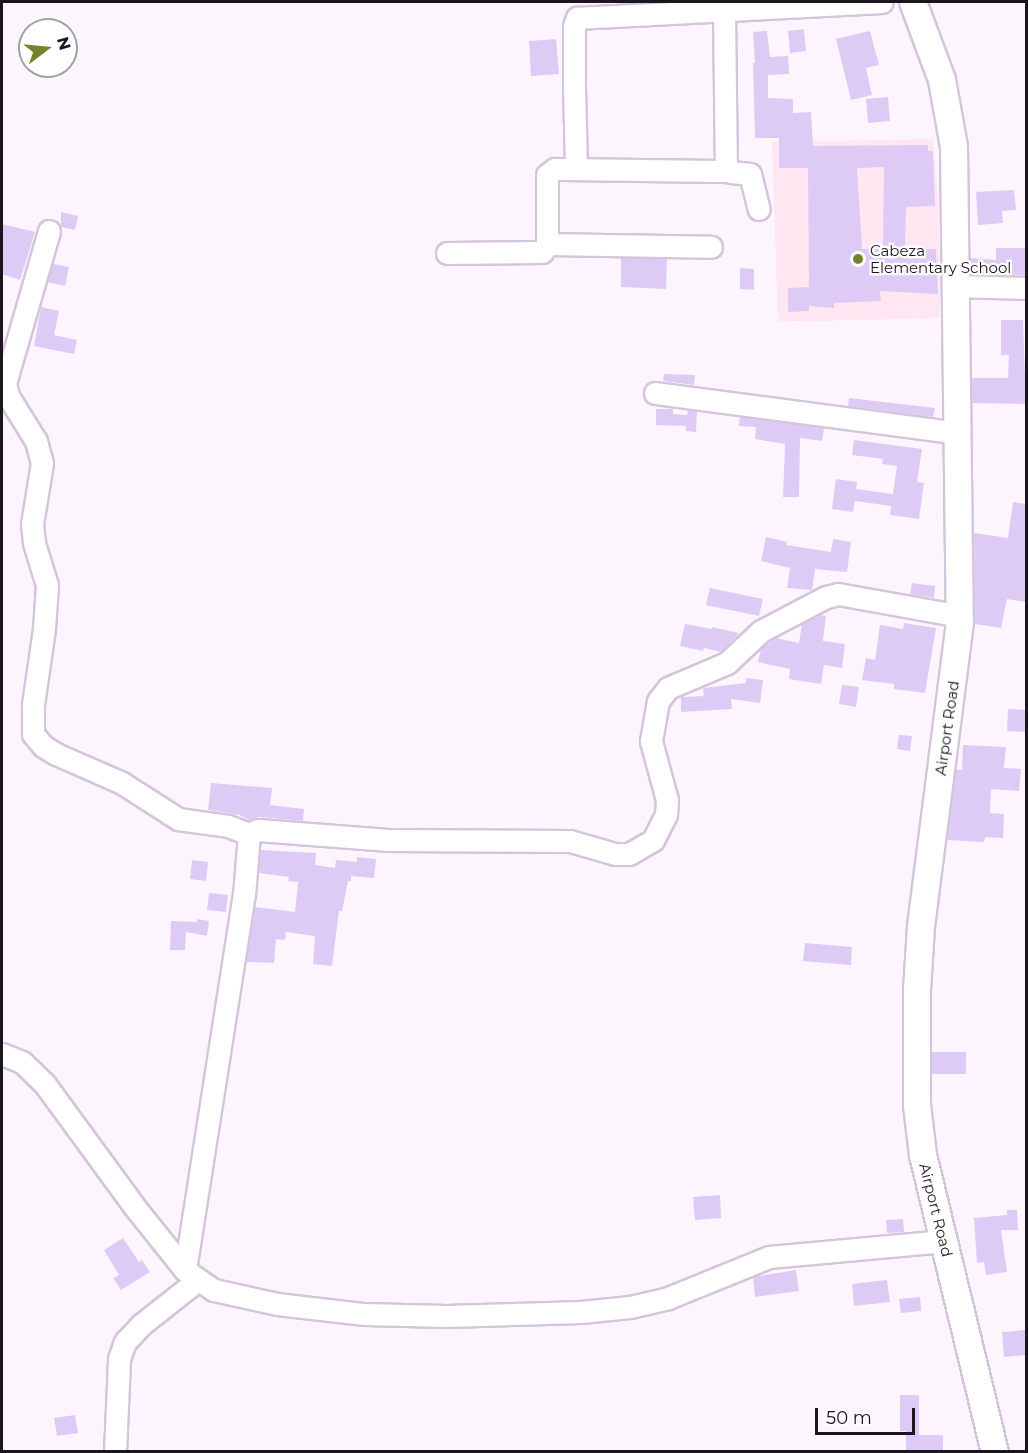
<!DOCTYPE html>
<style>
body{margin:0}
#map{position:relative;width:1028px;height:1453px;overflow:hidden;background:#fcf5fe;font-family:Montserrat,sans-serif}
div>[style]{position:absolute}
.education>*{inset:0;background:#ffe6f1}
.building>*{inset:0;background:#ddcbf5}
.roads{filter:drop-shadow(2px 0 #d5c5db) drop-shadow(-2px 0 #d5c5db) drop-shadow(0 2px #d5c5db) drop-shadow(0 -2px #d5c5db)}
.minor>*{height:21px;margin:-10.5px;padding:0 10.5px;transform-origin:10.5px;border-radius:10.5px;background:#fff}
.major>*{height:26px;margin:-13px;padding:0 13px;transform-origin:13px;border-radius:13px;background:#fff}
.dots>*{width:16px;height:16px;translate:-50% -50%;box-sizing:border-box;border:3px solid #fff;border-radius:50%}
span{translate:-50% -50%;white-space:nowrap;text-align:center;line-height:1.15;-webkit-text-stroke:4.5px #fff;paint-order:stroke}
.poi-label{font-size:15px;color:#1b151d}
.left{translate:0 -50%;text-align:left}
.street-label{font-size:15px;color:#1b151d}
.frame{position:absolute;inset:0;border:3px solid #1b151d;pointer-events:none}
.north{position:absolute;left:18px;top:18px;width:60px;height:60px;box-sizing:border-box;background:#fff;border:2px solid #a4a1a5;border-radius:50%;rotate:74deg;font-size:16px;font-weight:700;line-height:24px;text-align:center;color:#1b151d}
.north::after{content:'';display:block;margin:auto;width:21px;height:27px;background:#77822f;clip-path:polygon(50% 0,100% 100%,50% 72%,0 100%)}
.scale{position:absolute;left:815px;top:1408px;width:100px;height:27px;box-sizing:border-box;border:3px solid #1b151d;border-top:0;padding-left:8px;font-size:18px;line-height:21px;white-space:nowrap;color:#1b151d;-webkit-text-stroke:4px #fff;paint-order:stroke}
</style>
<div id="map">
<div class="education">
<div style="clip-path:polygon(933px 139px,938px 199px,940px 318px,778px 322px,772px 142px)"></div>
</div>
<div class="building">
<div style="clip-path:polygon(804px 29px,806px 51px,790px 53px,788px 31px)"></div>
<div style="clip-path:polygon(evenodd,767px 31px,770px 57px,788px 56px,789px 74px,768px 75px,768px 98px,793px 99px,793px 113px,811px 112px,813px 146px,928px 145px,928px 151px,933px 151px,935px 206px,906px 207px,905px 250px,936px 249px,938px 294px,880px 291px,881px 301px,834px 303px,834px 308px,809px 306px,809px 311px,788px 312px,788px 288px,809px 287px,808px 168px,779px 168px,779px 138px,755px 138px,753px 63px,755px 63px,753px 32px,767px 31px,884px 167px,883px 249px,862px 249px,857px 168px,884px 167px)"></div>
<div style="clip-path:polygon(870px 31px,879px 65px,866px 68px,872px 95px,851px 100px,836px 39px)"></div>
<div style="clip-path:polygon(556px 39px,559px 74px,531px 76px,529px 41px)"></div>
<div style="clip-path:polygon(888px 97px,890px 121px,868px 123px,866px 99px)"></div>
<div style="clip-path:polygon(1014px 190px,1016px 210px,1002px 211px,1003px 223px,978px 225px,976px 192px)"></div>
<div style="clip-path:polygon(61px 212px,78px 216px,75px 230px,61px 227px)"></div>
<div style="clip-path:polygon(2px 224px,35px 232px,20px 280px,2px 274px)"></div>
<div style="clip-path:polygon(996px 248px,1026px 248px,1026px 275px,971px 274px,970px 258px,996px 260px)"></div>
<div style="clip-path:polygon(621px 258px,667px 259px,666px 289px,621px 287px)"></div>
<div style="clip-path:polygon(53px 264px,69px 267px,65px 286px,47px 282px)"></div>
<div style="clip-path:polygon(740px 268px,754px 269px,754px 290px,740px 289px)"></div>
<div style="clip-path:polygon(41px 307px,59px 311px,54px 335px,77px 340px,74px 354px,34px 346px)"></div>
<div style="clip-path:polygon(1001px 320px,1023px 320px,1026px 404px,972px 403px,972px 378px,1008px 378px,1009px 355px,1001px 355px)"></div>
<div style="clip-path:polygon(664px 374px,695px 375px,694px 385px,663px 381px)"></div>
<div style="clip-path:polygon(849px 398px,935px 408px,933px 417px,848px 406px)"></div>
<div style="clip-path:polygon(656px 409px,673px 409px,673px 414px,687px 415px,688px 410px,697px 411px,696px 432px,686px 431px,686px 426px,656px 425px)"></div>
<div style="clip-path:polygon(740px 417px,824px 428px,822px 441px,800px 438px,799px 497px,783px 497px,785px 444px,755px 439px,756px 427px,739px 426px)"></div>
<div style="clip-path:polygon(854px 440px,922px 449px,917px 482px,924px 483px,919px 519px,890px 515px,891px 506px,855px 501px,853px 512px,832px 509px,836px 479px,857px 482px,856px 489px,893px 494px,897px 466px,882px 464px,883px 459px,852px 455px)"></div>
<div style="clip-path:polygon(1013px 502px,1026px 504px,1026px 602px,1007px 599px,1001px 628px,975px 624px,974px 533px,1008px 538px)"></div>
<div style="clip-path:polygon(766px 537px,787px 542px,786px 545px,831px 552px,833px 539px,851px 542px,847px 572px,815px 569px,812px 590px,787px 588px,790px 568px,761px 561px)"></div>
<div style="clip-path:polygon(912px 583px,935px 586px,934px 598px,910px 594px)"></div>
<div style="clip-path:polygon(710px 588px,763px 599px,759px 616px,706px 605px)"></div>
<div style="clip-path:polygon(819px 615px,826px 616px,823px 641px,845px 644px,842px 668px,824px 665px,821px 684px,789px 679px,790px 669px,758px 662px,761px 649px,776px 638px,799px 643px,802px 624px)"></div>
<div style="clip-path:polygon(904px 623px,936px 628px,925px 693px,894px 689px,894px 684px,862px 680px,866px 658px,875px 660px,880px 625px,903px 629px)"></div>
<div style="clip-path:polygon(685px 624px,712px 629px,712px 627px,739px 633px,721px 652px,704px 648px,703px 651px,680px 646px)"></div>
<div style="clip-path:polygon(746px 678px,763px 680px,760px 703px,731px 699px,732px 709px,681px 712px,681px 697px,704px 696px,703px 688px,746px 683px)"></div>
<div style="clip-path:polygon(842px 685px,859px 687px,856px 707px,839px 704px)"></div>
<div style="clip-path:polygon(1008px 709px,1026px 710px,1026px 732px,1007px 731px)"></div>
<div style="clip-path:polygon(899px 735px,912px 736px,910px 751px,897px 749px)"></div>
<div style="clip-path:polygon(963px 745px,1006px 747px,1004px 768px,1021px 769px,1019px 791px,991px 789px,990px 813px,1004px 814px,1003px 838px,985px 837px,984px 842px,947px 840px,956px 770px,962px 770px)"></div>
<div style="clip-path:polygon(211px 783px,272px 788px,270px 805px,304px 809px,303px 821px,259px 817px,249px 820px,240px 815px,208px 810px)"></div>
<div style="clip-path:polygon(260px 850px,316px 853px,315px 865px,335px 868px,336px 860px,357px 862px,357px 857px,376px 859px,374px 878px,351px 876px,351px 881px,348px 881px,342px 911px,339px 911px,332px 966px,313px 964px,315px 936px,286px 932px,285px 940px,276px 939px,274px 963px,246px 962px,255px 907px,295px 912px,298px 882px,288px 881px,289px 877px,259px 873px)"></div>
<div style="clip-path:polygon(192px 860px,208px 862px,206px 881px,190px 879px)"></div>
<div style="clip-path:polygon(209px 893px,228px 895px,226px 912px,207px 910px)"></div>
<div style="clip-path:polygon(197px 919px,209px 921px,207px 936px,186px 932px,185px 950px,170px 950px,171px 921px,197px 922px)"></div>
<div style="clip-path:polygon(805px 943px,852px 947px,851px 965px,803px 961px)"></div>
<div style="clip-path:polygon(932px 1052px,966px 1052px,966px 1074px,932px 1074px)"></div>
<div style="clip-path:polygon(720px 1195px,721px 1218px,695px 1220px,693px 1197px)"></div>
<div style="clip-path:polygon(1007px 1210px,1017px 1210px,1018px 1230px,1001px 1230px,1007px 1272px,986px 1275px,984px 1262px,977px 1263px,974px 1218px,1007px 1215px)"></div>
<div style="clip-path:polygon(903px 1219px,904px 1232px,887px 1233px,886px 1220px)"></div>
<div style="clip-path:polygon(123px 1238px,139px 1262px,142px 1260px,150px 1272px,121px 1290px,113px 1278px,119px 1275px,104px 1250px)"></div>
<div style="clip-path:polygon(796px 1270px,799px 1291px,755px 1297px,753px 1277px)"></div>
<div style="clip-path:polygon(887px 1280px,890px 1302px,854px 1306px,852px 1284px)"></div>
<div style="clip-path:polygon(920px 1297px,921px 1311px,901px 1313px,899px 1299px)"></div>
<div style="clip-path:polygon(1026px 1330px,1026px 1355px,1004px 1357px,1002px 1332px)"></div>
<div style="clip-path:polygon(900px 1395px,919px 1395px,919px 1435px,943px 1435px,943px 1452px,906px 1452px,906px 1431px,900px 1431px)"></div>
<div style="clip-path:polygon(75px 1415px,78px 1433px,57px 1436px,54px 1418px)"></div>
</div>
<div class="roads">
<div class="minor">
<div style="left:724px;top:12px;width:157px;rotate:89.3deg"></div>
<div style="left:726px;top:169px;width:6px;rotate:31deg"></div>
<div style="left:731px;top:172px;width:19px;rotate:6deg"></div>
<div style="left:750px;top:174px;width:36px;rotate:76deg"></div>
<div style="left:576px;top:168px;width:83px;rotate:-91.4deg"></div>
<div style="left:574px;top:85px;width:59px;rotate:-90deg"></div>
<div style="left:574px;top:26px;width:9px;rotate:-69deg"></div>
<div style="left:577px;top:18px;width:305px;rotate:-3deg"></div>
<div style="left:49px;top:231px;width:158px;rotate:106.1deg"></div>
<div style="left:5px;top:383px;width:13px;rotate:77deg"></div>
<div style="left:8px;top:396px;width:53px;rotate:58.1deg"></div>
<div style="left:36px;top:441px;width:23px;rotate:75deg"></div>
<div style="left:42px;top:463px;width:62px;rotate:99.3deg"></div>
<div style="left:32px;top:524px;width:19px;rotate:84deg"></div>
<div style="left:34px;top:543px;width:44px;rotate:72.8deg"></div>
<div style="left:47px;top:585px;width:44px;rotate:93.9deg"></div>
<div style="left:44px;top:629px;width:76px;rotate:98.3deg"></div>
<div style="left:33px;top:704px;width:30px;rotate:90deg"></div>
<div style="left:33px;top:734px;width:16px;rotate:50deg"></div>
<div style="left:43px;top:746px;width:15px;rotate:32deg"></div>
<div style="left:56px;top:754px;width:72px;rotate:23.7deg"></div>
<div style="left:122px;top:783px;width:67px;rotate:32.7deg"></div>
<div style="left:178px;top:819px;width:50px;rotate:8deg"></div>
<div style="left:228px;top:826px;width:22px;rotate:21deg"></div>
<div style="left:547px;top:244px;width:164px;rotate:1deg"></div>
<div style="left:447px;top:253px;width:95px;rotate:-0.6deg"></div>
<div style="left:542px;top:252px;width:9px;rotate:-58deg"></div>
<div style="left:547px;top:244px;width:69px;rotate:-90deg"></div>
<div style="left:547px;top:175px;width:10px;rotate:-37deg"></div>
<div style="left:555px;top:169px;width:173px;rotate:0.7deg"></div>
<div style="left:955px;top:286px;width:71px;rotate:1.6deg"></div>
<div style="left:655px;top:393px;width:305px;rotate:7.5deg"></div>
<div style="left:2px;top:1054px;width:22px;rotate:22deg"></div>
<div style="left:22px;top:1062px;width:30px;rotate:44deg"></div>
<div style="left:44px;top:1083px;width:157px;rotate:53.8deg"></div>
<div style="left:137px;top:1210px;width:77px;rotate:51.3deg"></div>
<div style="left:185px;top:1270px;width:35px;rotate:35deg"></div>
<div style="left:214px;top:1290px;width:65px;rotate:12.5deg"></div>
<div style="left:277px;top:1304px;width:88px;rotate:6.6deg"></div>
<div style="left:364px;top:1314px;width:83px;rotate:1.4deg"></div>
<div style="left:447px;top:1316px;width:134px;rotate:-1.7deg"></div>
<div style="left:581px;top:1312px;width:49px;rotate:-5.8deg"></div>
<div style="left:630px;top:1307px;width:39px;rotate:-13deg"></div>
<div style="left:668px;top:1298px;width:109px;rotate:-22.1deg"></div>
<div style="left:769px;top:1257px;width:176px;rotate:-5.2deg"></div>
<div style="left:185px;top:1270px;width:380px;rotate:-81.1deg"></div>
<div style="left:244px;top:895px;width:61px;rotate:-85.3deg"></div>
<div style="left:249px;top:834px;width:10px;rotate:-24deg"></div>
<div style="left:258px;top:830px;width:131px;rotate:4.4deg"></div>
<div style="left:389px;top:840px;width:181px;rotate:0.3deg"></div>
<div style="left:570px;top:841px;width:47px;rotate:16.1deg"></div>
<div style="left:615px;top:854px;width:14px"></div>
<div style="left:629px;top:854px;width:28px;rotate:-30deg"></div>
<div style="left:653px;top:840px;width:28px;rotate:-63deg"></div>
<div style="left:666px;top:815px;width:15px;rotate:-86deg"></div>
<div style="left:667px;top:800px;width:61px;rotate:-105.2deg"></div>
<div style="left:651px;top:741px;width:41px;rotate:-80.1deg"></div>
<div style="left:658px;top:701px;width:16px;rotate:-52deg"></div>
<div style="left:668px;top:688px;width:64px;rotate:-23deg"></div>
<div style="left:727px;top:663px;width:47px;rotate:-43.3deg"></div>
<div style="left:761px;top:631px;width:73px;rotate:-27.6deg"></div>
<div style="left:826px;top:597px;width:12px;rotate:-14deg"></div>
<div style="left:838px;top:594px;width:124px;rotate:10.2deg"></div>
<div style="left:115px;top:1452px;width:93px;rotate:-87.5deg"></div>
<div style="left:119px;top:1359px;width:18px;rotate:-71deg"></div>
<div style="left:125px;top:1342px;width:25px;rotate:-47deg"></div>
<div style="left:142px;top:1324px;width:71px;rotate:-38.2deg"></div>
</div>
<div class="major">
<div style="left:913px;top:2px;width:83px;rotate:69.6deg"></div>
<div style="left:942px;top:80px;width:68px;rotate:79.8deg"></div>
<div style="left:954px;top:147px;width:475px;rotate:89.3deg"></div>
<div style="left:960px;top:622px;width:307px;rotate:97.3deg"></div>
<div style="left:921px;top:927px;width:63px;rotate:93.6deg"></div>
<div style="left:917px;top:990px;width:115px;rotate:90deg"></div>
<div style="left:917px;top:1105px;width:50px;rotate:83.2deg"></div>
<div style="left:923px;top:1155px;width:306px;rotate:76.4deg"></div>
</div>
</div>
<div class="dots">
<div style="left:858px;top:259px;background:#77822f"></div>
</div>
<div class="poi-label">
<span class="left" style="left:870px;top:259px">Cabeza<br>Elementary School</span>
</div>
<div class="street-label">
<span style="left:947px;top:728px;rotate:-82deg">Airport Road</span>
<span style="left:936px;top:1210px;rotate:76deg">Airport Road</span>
</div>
<div class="frame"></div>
<div class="north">N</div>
<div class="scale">50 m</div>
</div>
